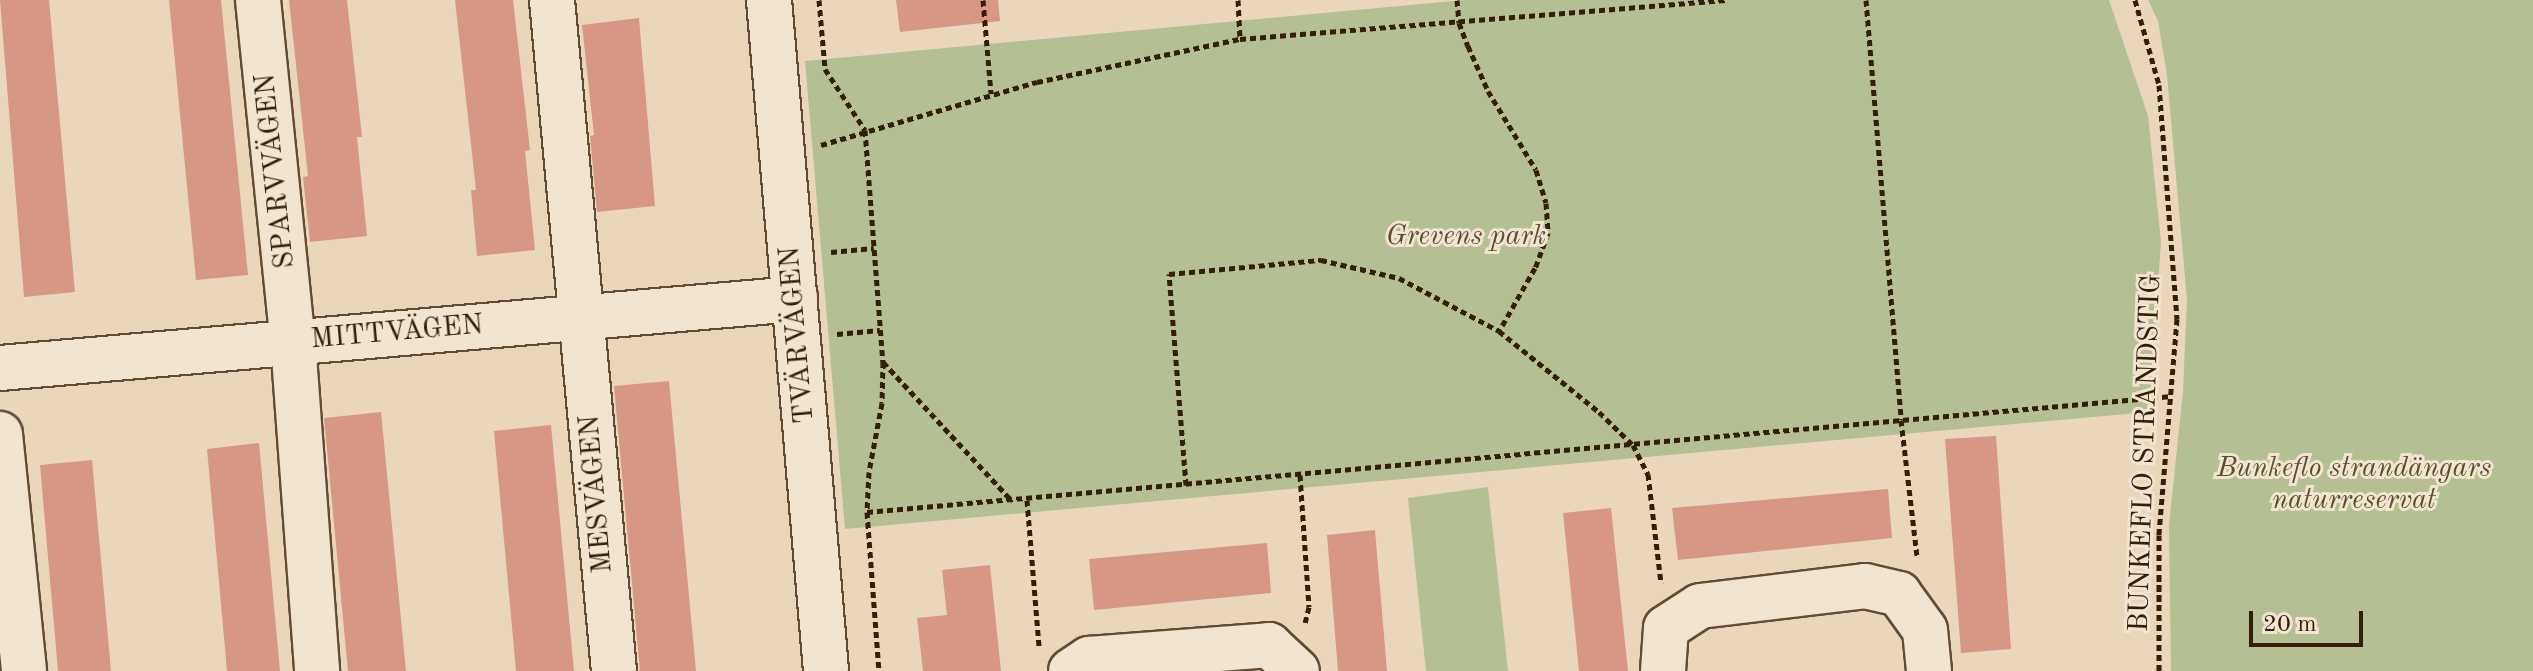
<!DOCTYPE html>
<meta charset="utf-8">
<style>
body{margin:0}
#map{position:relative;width:2533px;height:671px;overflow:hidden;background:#ead7ba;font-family:"Old Standard TT",serif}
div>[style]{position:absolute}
.green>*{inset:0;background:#b4bf92}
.building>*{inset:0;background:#d79783}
.path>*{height:5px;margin-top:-2.5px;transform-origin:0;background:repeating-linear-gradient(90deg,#341e07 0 6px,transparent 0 10px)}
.roads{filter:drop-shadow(2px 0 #624c34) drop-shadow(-2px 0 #624c34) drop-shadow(0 2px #624c34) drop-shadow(0 -2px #624c34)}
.minor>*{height:44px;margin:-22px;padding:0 22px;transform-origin:22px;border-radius:22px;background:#f1e5d2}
span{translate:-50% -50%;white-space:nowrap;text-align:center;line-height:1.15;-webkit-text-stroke:6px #f1e5d2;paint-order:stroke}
.street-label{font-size:28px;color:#341e07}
.park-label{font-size:28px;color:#5a4e31;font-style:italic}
.scale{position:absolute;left:2249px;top:611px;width:114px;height:36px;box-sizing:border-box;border:4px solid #341e07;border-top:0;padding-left:10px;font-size:24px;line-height:28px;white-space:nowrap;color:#341e07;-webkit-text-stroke:6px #f1e5d2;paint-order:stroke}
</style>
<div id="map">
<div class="green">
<div style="clip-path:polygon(1464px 0,2109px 0,2148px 116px,2161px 242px,2149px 412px,845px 529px,805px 61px)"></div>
<div style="clip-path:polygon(2148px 0,2533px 0,2533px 671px,2171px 671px,2169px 525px,2183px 391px,2187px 300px,2167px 75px,2158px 21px)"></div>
<div style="clip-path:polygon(1488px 487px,1508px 671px,1426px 671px,1408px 498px)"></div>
</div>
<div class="building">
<div style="clip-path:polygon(0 0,49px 0,75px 292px,24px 297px)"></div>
<div style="clip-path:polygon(169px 0,221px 0,248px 275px,196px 280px)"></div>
<div style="clip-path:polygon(289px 0,347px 0,362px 137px,357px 137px,367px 236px,310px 242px,303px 177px,308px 176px)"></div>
<div style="clip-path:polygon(455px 0,513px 0,530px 150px,525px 151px,535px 250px,477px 256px,471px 190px,476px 190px)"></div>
<div style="clip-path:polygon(896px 0,998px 0,1000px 21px,900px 32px)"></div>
<div style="clip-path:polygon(639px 18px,655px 206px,597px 212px,590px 136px,594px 135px,582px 25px)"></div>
<div style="clip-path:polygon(669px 381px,696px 671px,640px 671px,614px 386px)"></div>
<div style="clip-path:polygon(381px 412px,406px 671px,348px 671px,324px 418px)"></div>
<div style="clip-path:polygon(551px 425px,574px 671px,516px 671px,494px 431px)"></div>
<div style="clip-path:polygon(1996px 436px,2011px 649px,1961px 653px,1945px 439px)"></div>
<div style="clip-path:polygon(259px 443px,280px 671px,227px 671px,207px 449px)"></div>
<div style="clip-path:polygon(92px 460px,111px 671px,58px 671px,40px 465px)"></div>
<div style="clip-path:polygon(1888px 489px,1892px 538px,1678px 560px,1672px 508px)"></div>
<div style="clip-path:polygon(1611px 508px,1628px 671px,1579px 671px,1563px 513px)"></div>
<div style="clip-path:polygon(1375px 530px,1387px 671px,1338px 671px,1327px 535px)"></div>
<div style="clip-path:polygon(1267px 543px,1271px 593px,1094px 610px,1089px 559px)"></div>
<div style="clip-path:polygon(990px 565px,1001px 671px,923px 671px,917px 618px,947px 615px,942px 570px)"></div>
</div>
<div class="path">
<div style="left:819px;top:0;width:69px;rotate:85deg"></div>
<div style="left:825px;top:69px;width:73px;rotate:56.7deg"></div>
<div style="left:865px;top:130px;width:233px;rotate:85.6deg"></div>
<div style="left:883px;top:362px;width:41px;rotate:91.4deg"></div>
<div style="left:882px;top:403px;width:70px;rotate:100.7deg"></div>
<div style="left:869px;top:472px;width:40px;rotate:92.9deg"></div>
<div style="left:867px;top:512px;width:1310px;rotate:-5.08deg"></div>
<div style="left:983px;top:0;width:94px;rotate:85.1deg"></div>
<div style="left:1238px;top:0;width:39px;rotate:87deg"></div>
<div style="left:1457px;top:0;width:23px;rotate:85deg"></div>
<div style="left:1459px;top:23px;width:25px;rotate:69deg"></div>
<div style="left:1468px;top:46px;width:49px;rotate:66deg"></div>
<div style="left:1488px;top:91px;width:92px;rotate:58.7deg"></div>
<div style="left:1536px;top:170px;width:34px;rotate:73deg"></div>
<div style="left:1546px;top:203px;width:30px;rotate:86deg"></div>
<div style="left:1548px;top:233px;width:37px;rotate:110deg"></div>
<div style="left:1535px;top:268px;width:73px;rotate:119.7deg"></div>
<div style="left:1866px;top:0;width:421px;rotate:85.2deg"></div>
<div style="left:1901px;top:420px;width:138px;rotate:83.3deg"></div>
<div style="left:2135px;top:0;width:88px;rotate:74.2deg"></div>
<div style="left:2159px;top:85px;width:235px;rotate:85.6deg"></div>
<div style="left:2177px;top:319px;width:217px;rotate:94.8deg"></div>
<div style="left:2159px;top:535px;width:136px;rotate:90deg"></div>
<div style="left:821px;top:145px;width:225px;rotate:-16.3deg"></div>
<div style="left:1037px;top:82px;width:208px;rotate:-12deg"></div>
<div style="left:1240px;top:39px;width:487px;rotate:-4.6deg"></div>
<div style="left:831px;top:252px;width:43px;rotate:-5.3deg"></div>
<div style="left:837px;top:334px;width:43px;rotate:-5.3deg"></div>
<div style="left:883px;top:362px;width:190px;rotate:47.1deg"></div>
<div style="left:1300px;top:475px;width:132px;rotate:86.1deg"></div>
<div style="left:1309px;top:607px;width:16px;rotate:104deg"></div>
<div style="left:1186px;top:485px;width:212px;rotate:-94.6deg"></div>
<div style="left:1169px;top:274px;width:153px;rotate:-5.3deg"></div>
<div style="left:1321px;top:260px;width:80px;rotate:13deg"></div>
<div style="left:1399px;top:278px;width:113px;rotate:27.9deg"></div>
<div style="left:1499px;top:331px;width:129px;rotate:39deg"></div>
<div style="left:1599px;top:412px;width:47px;rotate:44.1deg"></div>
<div style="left:1633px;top:445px;width:33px;rotate:63deg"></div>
<div style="left:1648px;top:474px;width:110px;rotate:83.2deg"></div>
<div style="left:1027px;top:500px;width:147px;rotate:85.3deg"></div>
<div style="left:867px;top:512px;width:159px;rotate:85.7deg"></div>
</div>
<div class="roads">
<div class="minor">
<div style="left:258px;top:0;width:344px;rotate:84.2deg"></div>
<div style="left:293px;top:342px;width:330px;rotate:85.8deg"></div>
<div style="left:552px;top:0;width:674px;rotate:84.72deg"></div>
<div style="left:769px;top:0;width:673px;rotate:85.14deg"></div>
<div style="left:0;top:368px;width:798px;rotate:-4.96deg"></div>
<div style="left:0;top:434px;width:238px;rotate:84.2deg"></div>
<div style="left:1071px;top:671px;width:22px;rotate:-34deg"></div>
<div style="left:1089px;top:659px;width:181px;rotate:-4.4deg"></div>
<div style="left:1269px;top:645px;width:38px;rotate:43deg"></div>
<div style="left:1663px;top:671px;width:43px;rotate:-86deg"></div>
<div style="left:1666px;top:628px;width:40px;rotate:-32.9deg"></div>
<div style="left:1700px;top:606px;width:166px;rotate:-6.9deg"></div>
<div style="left:1865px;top:586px;width:35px;rotate:13deg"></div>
<div style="left:1899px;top:594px;width:44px;rotate:54.2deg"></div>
<div style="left:1925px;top:630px;width:41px;rotate:84.4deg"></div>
</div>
</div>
<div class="street-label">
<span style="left:276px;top:171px;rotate:-96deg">SPARVVÄGEN</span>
<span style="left:397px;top:333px;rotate:-5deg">MITTVÄGEN</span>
<span style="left:798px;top:335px;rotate:-95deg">TVÄRVÄGEN</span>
<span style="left:2146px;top:453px;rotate:-88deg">BUNKEFLO STRANDSTIG</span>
<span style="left:597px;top:494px;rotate:-95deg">MESVÄGEN</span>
</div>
<div class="park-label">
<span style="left:1466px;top:237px">Grevens park</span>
<span style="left:2354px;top:485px">Bunkeflo strandängars<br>naturreservat</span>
</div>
<div class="scale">20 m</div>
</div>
